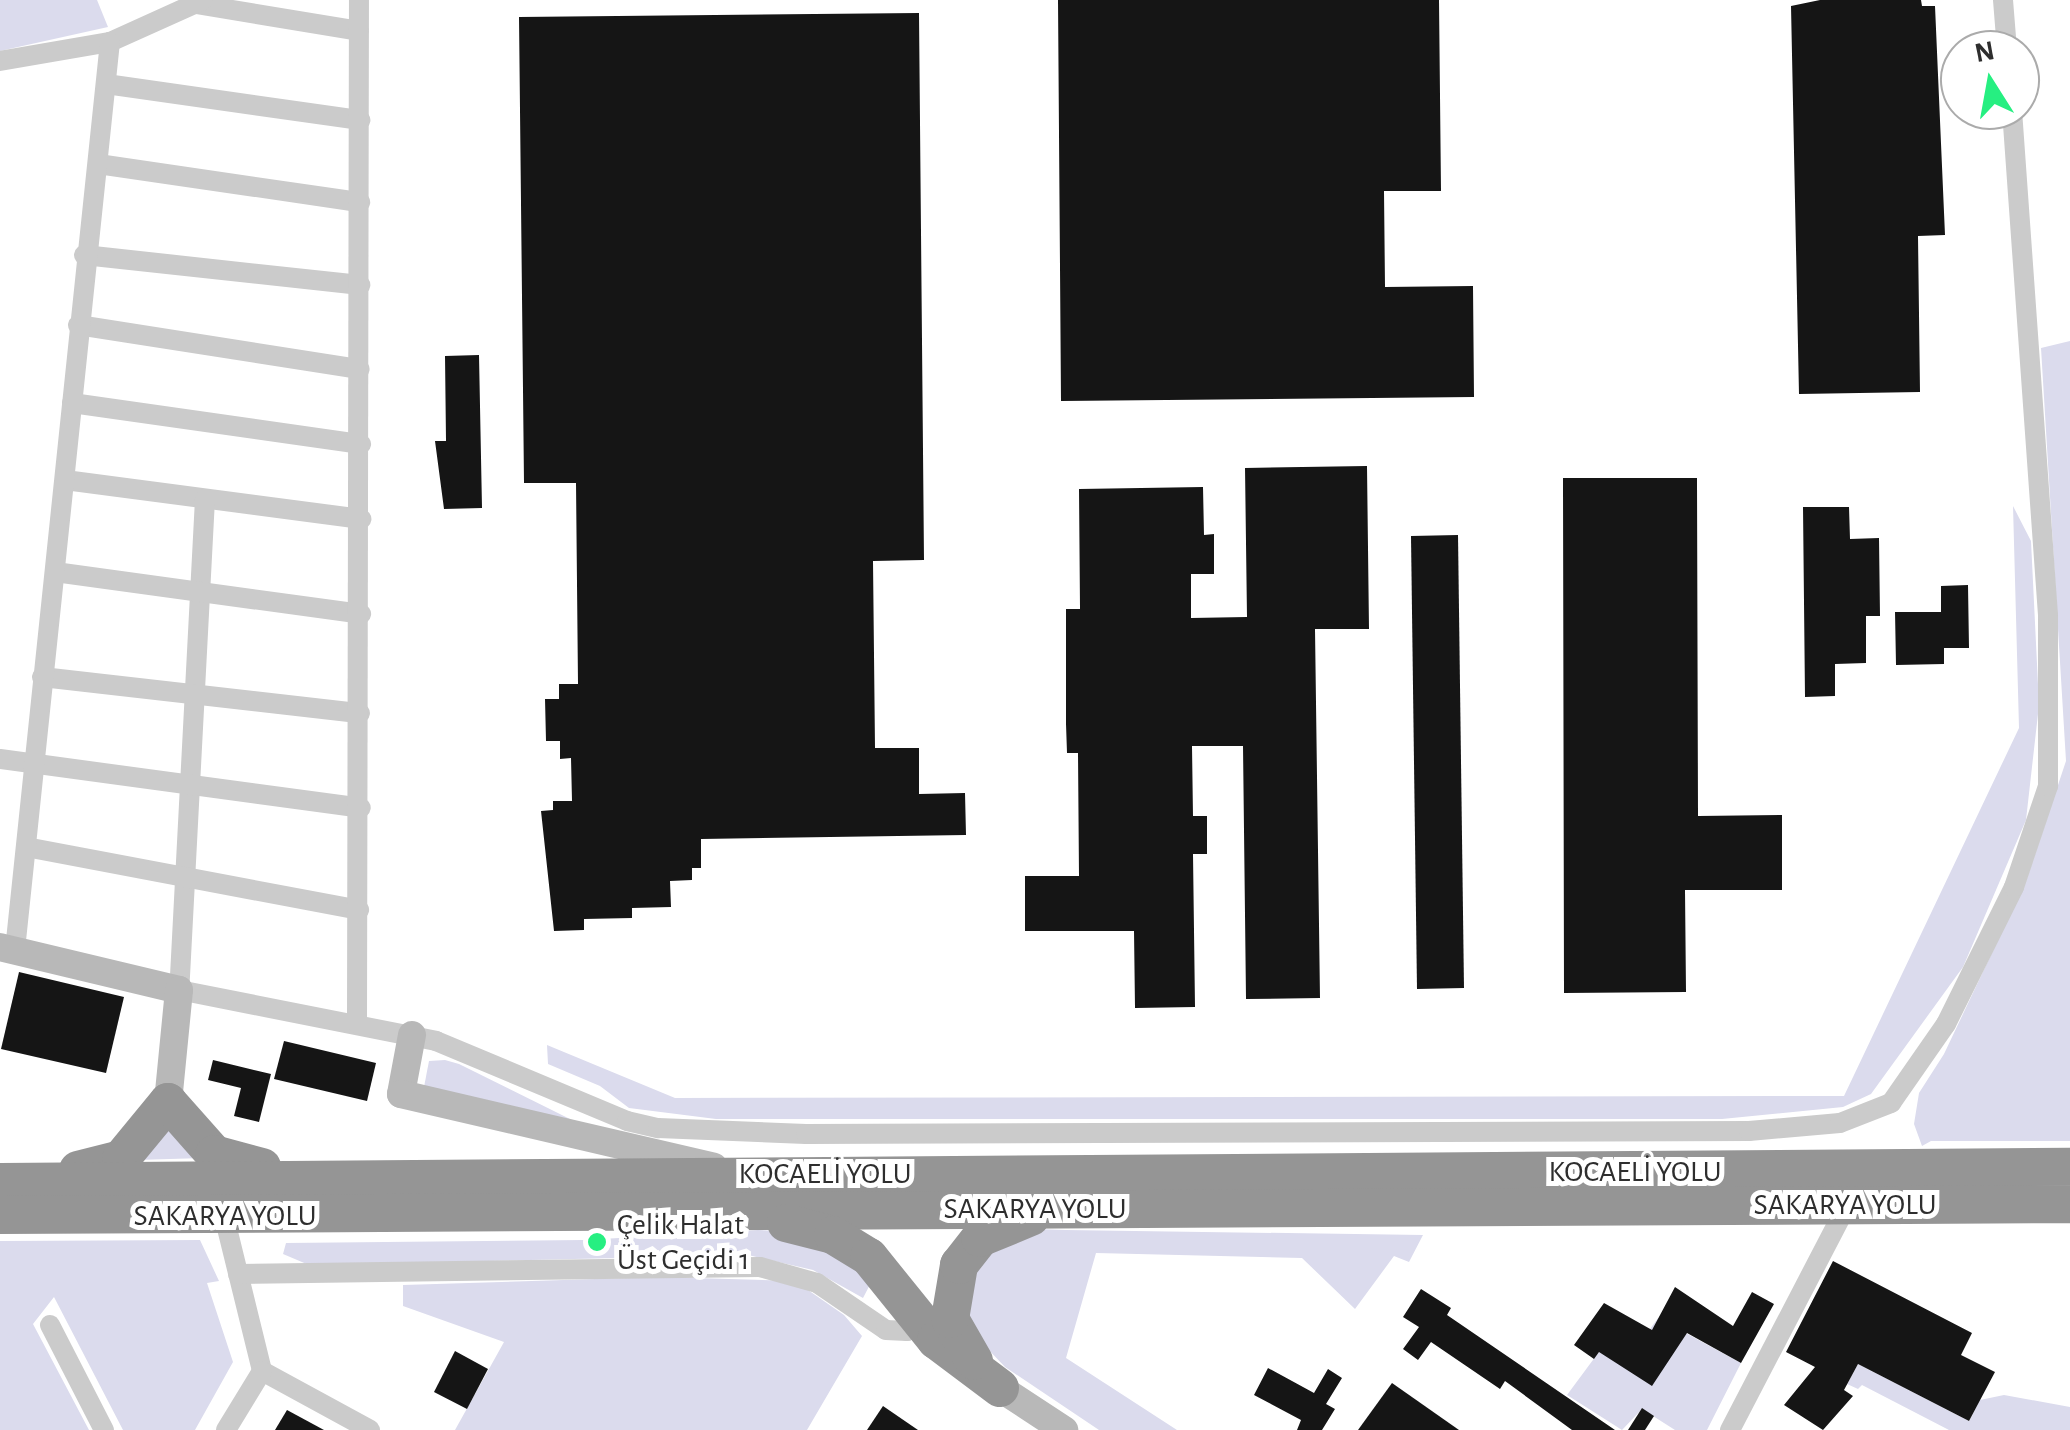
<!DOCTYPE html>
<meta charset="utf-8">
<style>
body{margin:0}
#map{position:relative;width:2070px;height:1430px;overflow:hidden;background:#fff;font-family:"Alegreya Sans",sans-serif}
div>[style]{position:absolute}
.green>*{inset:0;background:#dbdbed}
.building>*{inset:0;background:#151515}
.street>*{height:20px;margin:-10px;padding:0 10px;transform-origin:10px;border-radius:10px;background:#cbcbcb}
.secondary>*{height:28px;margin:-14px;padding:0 14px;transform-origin:14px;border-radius:14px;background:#b8b8b8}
.highway>*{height:38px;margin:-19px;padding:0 19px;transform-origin:19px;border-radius:19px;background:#959595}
.dots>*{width:28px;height:28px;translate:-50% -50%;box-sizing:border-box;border:5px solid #fff;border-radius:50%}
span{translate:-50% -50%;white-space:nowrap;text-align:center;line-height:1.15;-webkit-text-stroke:10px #fff;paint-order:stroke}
.street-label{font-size:30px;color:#2e2e2e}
.poi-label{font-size:30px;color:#2e2e2e}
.left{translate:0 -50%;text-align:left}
.north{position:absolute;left:1940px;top:30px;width:100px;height:100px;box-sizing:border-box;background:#fff;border:2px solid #ababab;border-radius:50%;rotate:349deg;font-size:28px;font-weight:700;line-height:40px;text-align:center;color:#2e2e2e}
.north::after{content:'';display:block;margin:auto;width:35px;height:45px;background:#26ef81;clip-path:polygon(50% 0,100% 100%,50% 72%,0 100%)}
</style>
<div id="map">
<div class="green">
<div style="clip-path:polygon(0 0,97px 0,108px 27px,0 51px)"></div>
<div style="clip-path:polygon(2070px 341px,2070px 1141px,1931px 1141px,1922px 1146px,1914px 1124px,1919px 1093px,1944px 1054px,2026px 881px,2066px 761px,2041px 348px)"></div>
<div style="clip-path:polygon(2013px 506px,2031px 541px,2039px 705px,2026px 820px,1963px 967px,1871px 1094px,1843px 1107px,1722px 1119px,716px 1119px,629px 1108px,600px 1086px,548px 1064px,547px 1045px,675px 1098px,1844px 1096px,2019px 728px)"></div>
<div style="clip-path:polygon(445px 1060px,459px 1064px,578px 1123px,424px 1087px,429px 1061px)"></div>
<div style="clip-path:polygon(168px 1115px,204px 1158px,136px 1160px)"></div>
<div style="clip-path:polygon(1035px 1229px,1066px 1230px,1423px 1235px,1409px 1262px,1394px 1256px,1355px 1309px,1302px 1258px,1096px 1253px,1066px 1358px,1177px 1430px,1099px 1430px,1005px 1367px,966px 1326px,967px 1265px)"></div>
<div style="clip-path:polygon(758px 1230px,795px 1232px,874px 1277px,863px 1298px,813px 1270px,748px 1255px,309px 1265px,283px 1254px,286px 1243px,584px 1240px)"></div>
<div style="clip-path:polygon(200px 1240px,219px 1281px,207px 1283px,233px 1362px,195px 1430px,123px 1430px,54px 1297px,33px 1324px,89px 1430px,0 1430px,0 1241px)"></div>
<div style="clip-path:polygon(659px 1277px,795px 1281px,844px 1315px,862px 1336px,807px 1430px,455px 1430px,504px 1342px,403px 1306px,403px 1285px)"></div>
<div style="clip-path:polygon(1624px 1318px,1650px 1329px,1658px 1318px,1741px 1363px,1707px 1430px,1675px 1430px,1642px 1409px,1622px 1430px,1567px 1395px)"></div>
<div style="clip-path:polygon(1858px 1364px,1969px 1421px,1980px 1400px,2004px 1395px,2070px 1407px,2070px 1430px,1949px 1430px,1862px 1385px,1858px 1389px,1847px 1384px)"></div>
</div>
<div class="building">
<div style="clip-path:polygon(1058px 0,1439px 0,1441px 191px,1384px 191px,1385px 287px,1473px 286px,1474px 397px,1061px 401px)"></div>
<div style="clip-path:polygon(1820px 0,1921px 0,1922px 6px,1935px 6px,1945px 235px,1918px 236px,1920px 392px,1799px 394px,1791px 6px)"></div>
<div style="clip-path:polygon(919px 13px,924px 560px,873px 561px,875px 748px,919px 748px,919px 794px,965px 793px,966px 835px,701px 839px,701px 868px,692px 868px,692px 880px,670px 881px,671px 907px,632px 908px,632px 918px,584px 919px,584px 930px,554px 931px,541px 811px,553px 810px,553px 801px,572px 801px,571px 758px,560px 759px,560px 741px,546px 741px,545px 699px,559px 699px,559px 684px,578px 684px,576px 483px,524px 483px,519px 17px)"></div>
<div style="clip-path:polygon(479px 355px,482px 508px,444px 509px,435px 441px,446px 441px,445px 356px)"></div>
<div style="clip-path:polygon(1367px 466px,1369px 629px,1315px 629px,1320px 998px,1246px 999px,1243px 746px,1192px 746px,1193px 816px,1207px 816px,1207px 854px,1193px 854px,1195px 1007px,1135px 1008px,1134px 931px,1025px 931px,1025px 876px,1079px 876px,1078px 753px,1067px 753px,1066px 724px,1066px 609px,1080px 609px,1079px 489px,1203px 487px,1204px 535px,1214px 534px,1214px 574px,1191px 574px,1191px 618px,1247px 617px,1245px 468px)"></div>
<div style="clip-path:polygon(1563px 478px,1697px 478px,1698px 816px,1782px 815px,1782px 890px,1685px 890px,1686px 992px,1564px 993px)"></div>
<div style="clip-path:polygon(1803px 507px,1849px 507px,1850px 539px,1879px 538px,1880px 616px,1866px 616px,1866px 663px,1835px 664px,1835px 696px,1805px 697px)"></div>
<div style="clip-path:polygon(1458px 535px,1464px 988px,1417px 989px,1411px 536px)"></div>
<div style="clip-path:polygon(1968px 585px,1969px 648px,1944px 648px,1944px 664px,1896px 665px,1895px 612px,1941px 612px,1941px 586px)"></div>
<div style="clip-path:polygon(19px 972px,124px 997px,106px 1073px,1px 1049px)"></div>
<div style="clip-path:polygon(284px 1041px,376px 1063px,367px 1101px,274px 1079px)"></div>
<div style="clip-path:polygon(213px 1060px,271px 1074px,259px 1122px,234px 1116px,241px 1088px,208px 1080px)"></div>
<div style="clip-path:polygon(1833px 1261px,1972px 1333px,1961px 1355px,1995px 1372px,1969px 1421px,1858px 1364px,1844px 1390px,1853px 1396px,1823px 1430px,1784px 1405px,1815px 1367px,1786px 1352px)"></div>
<div style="clip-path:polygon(1675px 1287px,1733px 1326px,1752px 1292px,1774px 1304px,1741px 1363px,1687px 1333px,1652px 1386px,1599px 1352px,1594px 1359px,1574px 1345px,1604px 1303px,1652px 1330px)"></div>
<div style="clip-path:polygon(1421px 1289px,1451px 1308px,1447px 1315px,1615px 1430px,1572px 1430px,1505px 1381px,1500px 1389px,1431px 1342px,1418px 1360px,1403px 1349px,1419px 1327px,1403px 1317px)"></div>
<div style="clip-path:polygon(455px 1351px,488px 1369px,467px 1409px,434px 1392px)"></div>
<div style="clip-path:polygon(1268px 1368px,1314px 1393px,1328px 1369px,1342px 1378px,1326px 1404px,1335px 1409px,1322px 1430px,1297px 1430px,1301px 1420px,1254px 1395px)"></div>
<div style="clip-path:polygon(1392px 1383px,1459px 1430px,1358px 1430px)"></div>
<div style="clip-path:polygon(883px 1406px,918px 1430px,867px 1430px)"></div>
<div style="clip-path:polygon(1642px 1408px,1654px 1416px,1645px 1430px,1628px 1430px)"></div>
<div style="clip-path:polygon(287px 1410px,324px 1430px,275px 1430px)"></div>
</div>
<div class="street">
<div style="left:2003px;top:0;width:50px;rotate:85.4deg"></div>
<div style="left:196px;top:4px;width:165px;rotate:9.4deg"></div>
<div style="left:0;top:61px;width:112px;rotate:-9.8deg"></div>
<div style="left:110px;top:42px;width:102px;rotate:-24.3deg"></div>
<div style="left:106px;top:84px;width:257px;rotate:8.1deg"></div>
<div style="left:98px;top:164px;width:265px;rotate:8.3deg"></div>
<div style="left:84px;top:255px;width:278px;rotate:6.2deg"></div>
<div style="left:78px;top:325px;width:285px;rotate:8.9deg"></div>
<div style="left:72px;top:403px;width:292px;rotate:8.1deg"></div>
<div style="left:65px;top:480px;width:299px;rotate:7.5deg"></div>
<div style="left:205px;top:499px;width:492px;rotate:93deg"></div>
<div style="left:179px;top:990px;width:262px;rotate:11.2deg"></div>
<div style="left:436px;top:1041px;width:207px;rotate:22.7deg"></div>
<div style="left:627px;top:1121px;width:32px;rotate:13deg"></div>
<div style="left:658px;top:1128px;width:148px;rotate:2.3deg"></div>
<div style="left:806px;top:1134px;width:943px;rotate:-0.18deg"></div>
<div style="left:1749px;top:1131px;width:91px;rotate:-5deg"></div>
<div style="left:1840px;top:1123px;width:55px;rotate:-21.4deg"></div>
<div style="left:1891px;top:1103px;width:96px;rotate:-55.2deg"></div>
<div style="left:1946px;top:1024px;width:153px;rotate:-63.6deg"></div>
<div style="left:2014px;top:887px;width:107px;rotate:-71.4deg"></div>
<div style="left:2048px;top:786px;width:171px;rotate:-90deg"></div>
<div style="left:2048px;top:615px;width:506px;rotate:-94.08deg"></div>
<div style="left:55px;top:572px;width:309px;rotate:7.8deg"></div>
<div style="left:42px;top:677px;width:320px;rotate:6.5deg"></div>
<div style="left:0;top:759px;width:364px;rotate:7.7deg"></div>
<div style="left:26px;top:847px;width:339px;rotate:10.7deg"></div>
<div style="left:15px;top:950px;width:913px;rotate:-84.03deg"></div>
<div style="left:357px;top:1023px;width:1023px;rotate:-89.89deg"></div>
<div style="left:224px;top:1216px;width:160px;rotate:76.2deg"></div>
<div style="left:262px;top:1371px;width:123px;rotate:28.6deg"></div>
<div style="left:238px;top:1274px;width:522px;rotate:-0.77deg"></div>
<div style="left:760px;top:1267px;width:59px;rotate:15.7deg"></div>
<div style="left:817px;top:1283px;width:83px;rotate:34.3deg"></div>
<div style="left:886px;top:1330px;width:21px;rotate:3deg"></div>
<div style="left:907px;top:1331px;width:16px;rotate:-38deg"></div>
<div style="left:50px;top:1325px;width:118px;rotate:62.8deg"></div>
<div style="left:226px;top:1430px;width:69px;rotate:-58.6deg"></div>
<div style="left:1730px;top:1430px;width:254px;rotate:-62.5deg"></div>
</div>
<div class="secondary">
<div style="left:0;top:947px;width:184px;rotate:13.5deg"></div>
<div style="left:179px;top:990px;width:113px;rotate:95.6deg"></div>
<div style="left:412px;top:1035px;width:60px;rotate:100.6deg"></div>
<div style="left:401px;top:1094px;width:321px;rotate:13.1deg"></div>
<div style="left:1000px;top:1388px;width:77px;rotate:33.3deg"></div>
</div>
<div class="highway">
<div style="left:78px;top:1170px;width:44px;rotate:-14.3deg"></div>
<div style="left:121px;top:1159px;width:74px;rotate:-50.5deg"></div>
<div style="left:168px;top:1102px;width:69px;rotate:48.5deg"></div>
<div style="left:214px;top:1154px;width:50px;rotate:15.2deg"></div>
<div style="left:0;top:1182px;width:2070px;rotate:-0.42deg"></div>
<div style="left:0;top:1215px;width:2070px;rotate:-0.3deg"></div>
<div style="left:786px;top:1223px;width:49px;rotate:14.3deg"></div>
<div style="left:833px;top:1235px;width:42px;rotate:31.4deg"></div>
<div style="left:869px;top:1257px;width:107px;rotate:51.1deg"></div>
<div style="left:936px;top:1340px;width:80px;rotate:36.9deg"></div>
<div style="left:974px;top:1361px;width:48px;rotate:-119.7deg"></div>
<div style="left:950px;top:1319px;width:55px;rotate:-80.5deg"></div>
<div style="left:959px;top:1265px;width:34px;rotate:-52deg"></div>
<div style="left:980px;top:1238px;width:55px;rotate:-22.4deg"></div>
</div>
<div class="dots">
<div style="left:597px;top:1242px;background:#26ef81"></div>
</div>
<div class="street-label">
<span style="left:1635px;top:1172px">KOCAELİ YOLU</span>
<span style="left:825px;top:1174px">KOCAELİ YOLU</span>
<span style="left:1845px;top:1205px">SAKARYA YOLU</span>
<span style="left:1035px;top:1209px">SAKARYA YOLU</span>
<span style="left:225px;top:1216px">SAKARYA YOLU</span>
</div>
<div class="poi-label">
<span class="left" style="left:617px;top:1242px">Çelik Halat<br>Üst Geçidi 1</span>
</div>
<div class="north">N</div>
</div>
